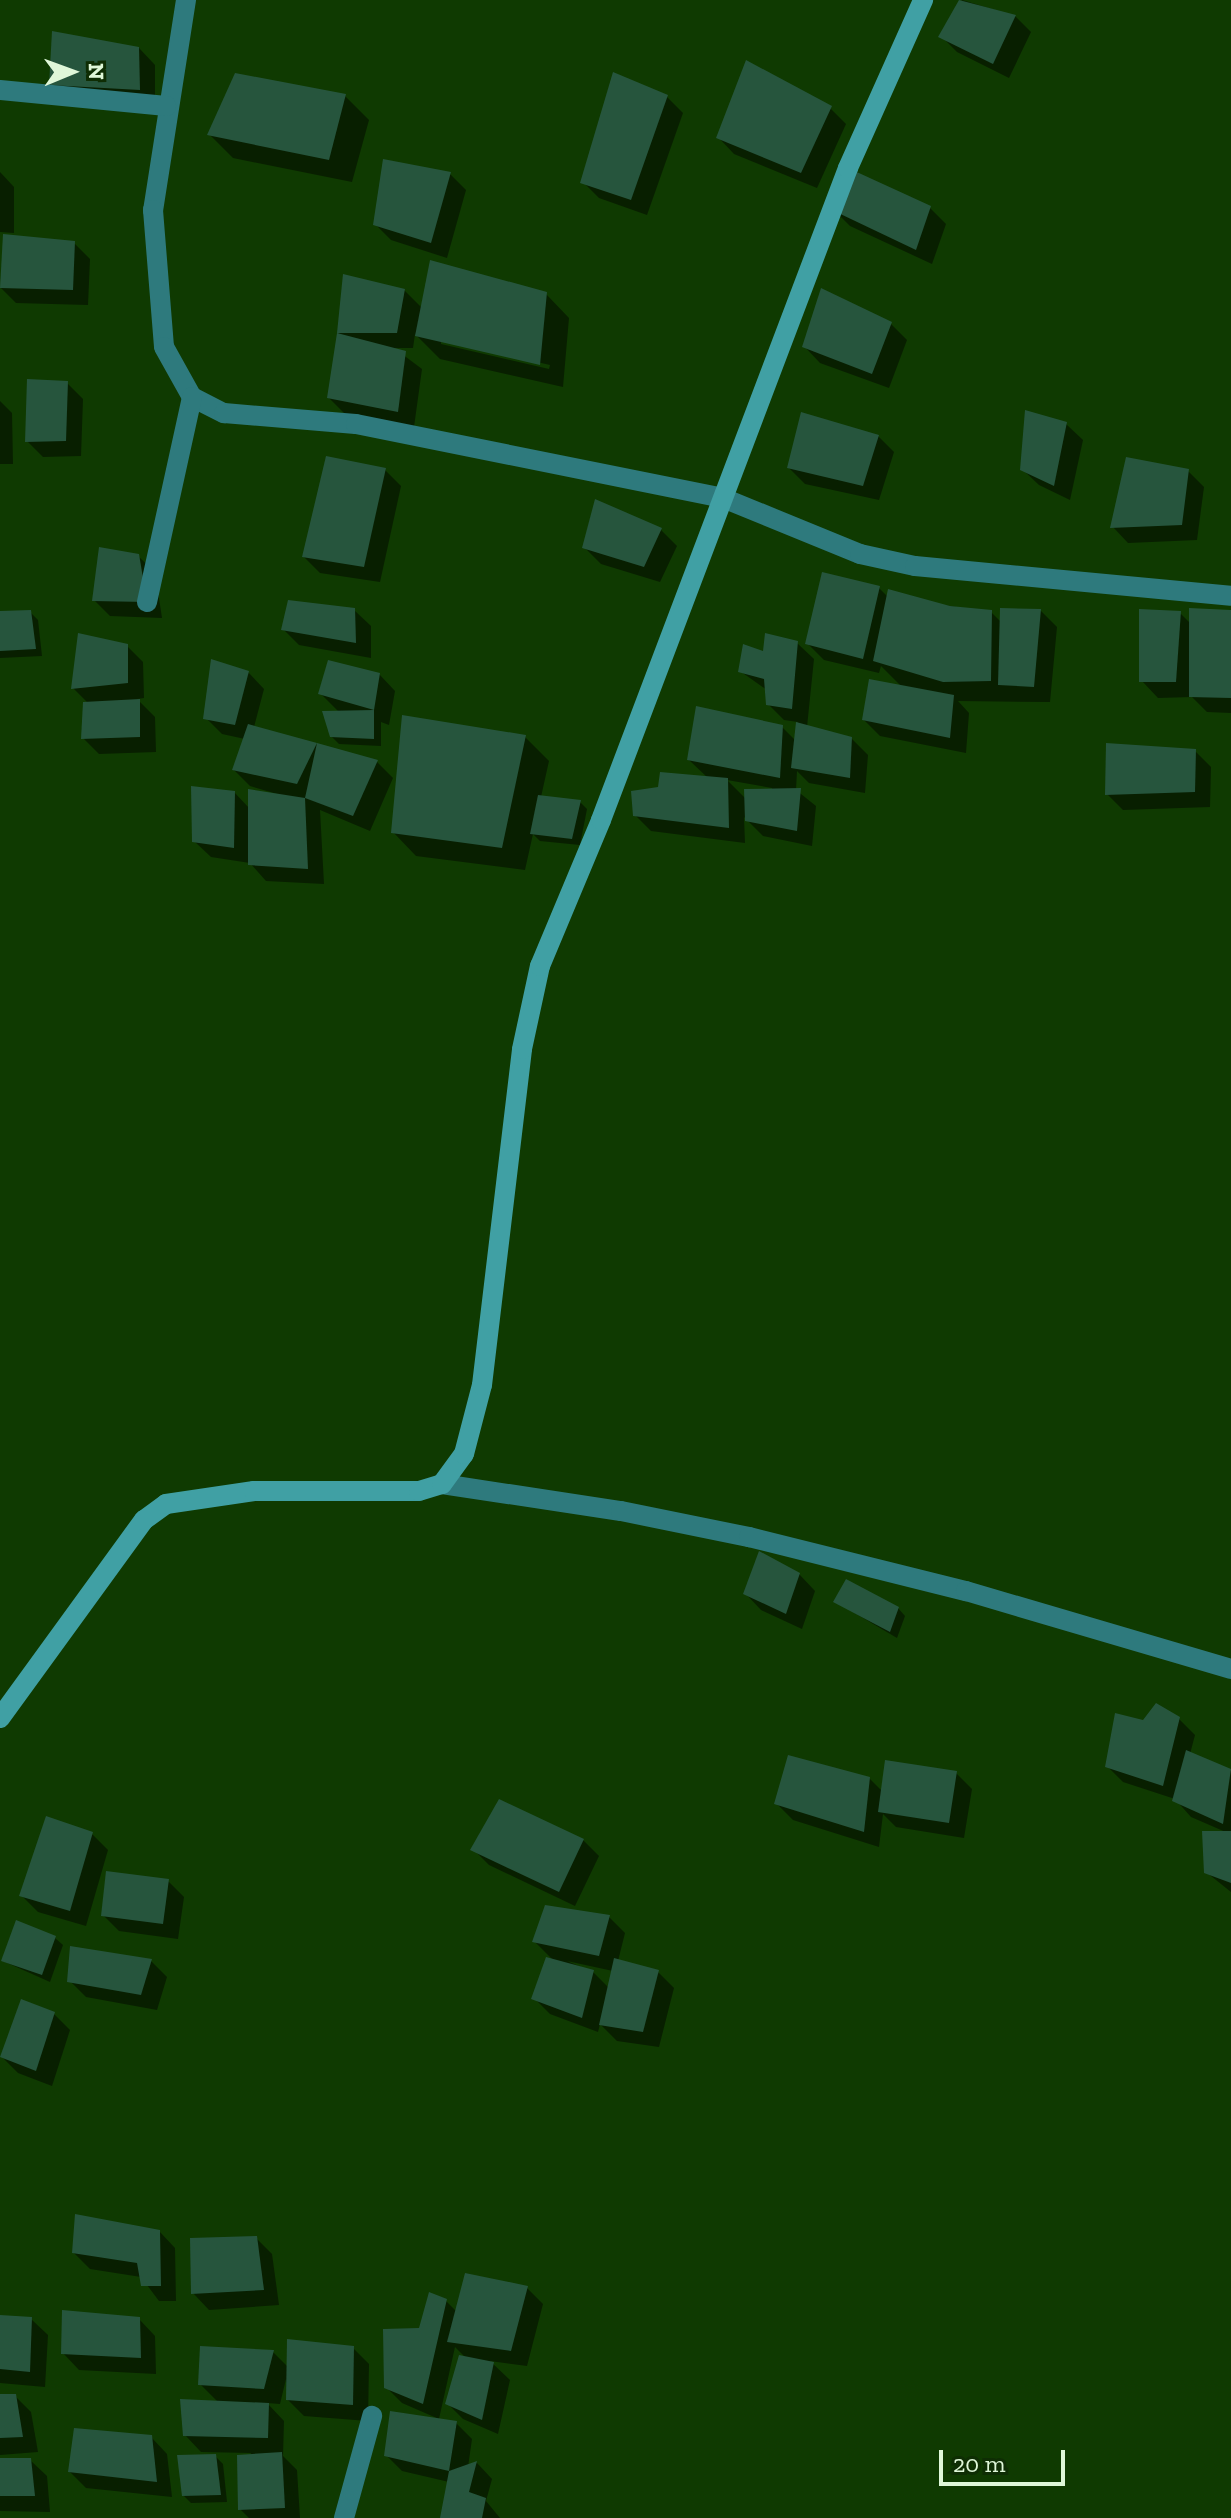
<!DOCTYPE html>
<style>
body{margin:0}
#map{position:relative;width:1231px;height:2518px;overflow:hidden;background:#0f3a01;font-family:"Zilla Slab",serif}
div>[style]{position:absolute}
.shadow>*{inset:0;background:#0007}
.building>*{inset:0;background:#26553d}
.street>*{height:20px;margin:-10px;padding:0 10px;transform-origin:10px;border-radius:10px;background:#2e7a7d}
.secondary>*{height:20px;margin:-10px;padding:0 10px;transform-origin:10px;border-radius:10px;background:#40a0a4}
span{translate:-50% -50%;white-space:nowrap;text-align:center;line-height:1.15;-webkit-text-stroke:7px #0e2d04;paint-order:stroke}
.north{position:absolute;left:32px;top:32px;width:80px;height:80px;-webkit-text-stroke:6px #0e2d04;paint-order:stroke;rotate:89deg;font-size:22px;font-weight:700;line-height:32px;text-align:center;color:#dff7d9}
.north::after{content:'';display:block;margin:auto;width:28px;height:36px;background:#dff7d9;clip-path:polygon(50% 0,100% 100%,50% 72%,0 100%)}
.scale{position:absolute;left:939px;top:2450px;width:126px;height:36px;box-sizing:border-box;border:4px solid #dff7d9;border-top:0;padding-left:10px;font-size:24px;line-height:28px;white-space:nowrap;color:#dff7d9;-webkit-text-stroke:6px #0e2d04;paint-order:stroke}
</style>
<div id="map">
<div class="shadow">
<div style="clip-path:polygon(962px 0,1015px 16px,1031px 32px,1009px 78px,957px 52px,941px 36px)"></div>
<div style="clip-path:polygon(139px 48px,155px 65px,155px 105px,67px 100px,51px 84px)"></div>
<div style="clip-path:polygon(345px 96px,369px 120px,352px 182px,233px 158px,210px 135px)"></div>
<div style="clip-path:polygon(667px 97px,683px 113px,647px 215px,599px 198px,583px 182px)"></div>
<div style="clip-path:polygon(830px 108px,846px 124px,817px 188px,734px 154px,718px 137px)"></div>
<div style="clip-path:polygon(0 172px,14px 187px,14px 233px,0 232px)"></div>
<div style="clip-path:polygon(450px 174px,466px 190px,447px 258px,391px 240px,375px 224px)"></div>
<div style="clip-path:polygon(930px 208px,946px 224px,932px 264px,850px 226px,834px 210px)"></div>
<div style="clip-path:polygon(74px 243px,90px 259px,88px 305px,16px 303px,0 287px)"></div>
<div style="clip-path:polygon(evenodd,404px 290px,422px 308px,546px 294px,569px 318px,563px 387px,440px 359px,415px 334px,413px 348px,394px 348px,422px 369px,414px 427px,345px 414px,329px 398px,339px 332px,404px 290px,441px 340px,550px 365px,549px 369px,441px 344px,441px 340px)"></div>
<div style="clip-path:polygon(891px 324px,907px 340px,889px 388px,820px 363px,804px 346px)"></div>
<div style="clip-path:polygon(67px 383px,83px 399px,81px 456px,43px 457px,27px 441px)"></div>
<div style="clip-path:polygon(0 401px,12px 413px,13px 464px,0 464px)"></div>
<div style="clip-path:polygon(1066px 424px,1083px 440px,1070px 500px,1039px 485px,1022px 469px)"></div>
<div style="clip-path:polygon(878px 436px,894px 452px,879px 500px,805px 484px,789px 468px)"></div>
<div style="clip-path:polygon(385px 470px,401px 486px,380px 582px,320px 573px,304px 557px)"></div>
<div style="clip-path:polygon(1188px 471px,1204px 487px,1197px 540px,1128px 543px,1113px 527px)"></div>
<div style="clip-path:polygon(661px 530px,677px 546px,660px 582px,601px 564px,585px 548px)"></div>
<div style="clip-path:polygon(138px 556px,155px 572px,162px 618px,110px 616px,94px 600px)"></div>
<div style="clip-path:polygon(879px 588px,888px 597px,991px 612px,1002px 623px,1041px 611px,1057px 627px,1050px 702px,958px 701px,969px 713px,966px 753px,880px 736px,864px 720px,902px 687px,881px 666px,879px 673px,824px 660px,808px 644px)"></div>
<div style="clip-path:polygon(354px 610px,371px 626px,371px 658px,299px 645px,283px 629px)"></div>
<div style="clip-path:polygon(30px 612px,38px 620px,42px 656px,0 658px,0 613px)"></div>
<div style="clip-path:polygon(1231px 612px,1231px 713px,1207px 712px,1192px 697px,1158px 698px,1142px 681px,1180px 613px,1191px 624px)"></div>
<div style="clip-path:polygon(evenodd,797px 643px,814px 659px,807px 727px,851px 738px,868px 755px,865px 793px,809px 783px,797px 771px,796px 790px,816px 806px,812px 846px,763px 836px,744px 817px,745px 843px,651px 831px,635px 815px,708px 778px,689px 760px,782px 727px,796px 741px,798px 722px,784px 720px,768px 704px,767px 690px,740px 671px,765px 653px,797px 643px,727px 780px,772px 788px,772px 790px,746px 799px,727px 780px)"></div>
<div style="clip-path:polygon(127px 646px,143px 662px,144px 698px,137px 699px,155px 717px,156px 752px,99px 754px,83px 738px,89px 704px,73px 688px)"></div>
<div style="clip-path:polygon(248px 672px,264px 689px,254px 727px,377px 762px,393px 778px,370px 831px,320px 810px,324px 884px,266px 881px,250px 863px,211px 857px,194px 841px,234px 792px,250px 809px,284px 796px,250px 786px,234px 770px,245px 739px,222px 734px,206px 718px)"></div>
<div style="clip-path:polygon(379px 674px,395px 691px,389px 725px,381px 722px,381px 746px,339px 744px,331px 736px,340px 713px,320px 693px)"></div>
<div style="clip-path:polygon(525px 737px,549px 761px,541px 797px,580px 802px,587px 809px,580px 845px,540px 841px,533px 834px,525px 870px,416px 856px,393px 832px)"></div>
<div style="clip-path:polygon(1195px 751px,1211px 767px,1210px 807px,1123px 810px,1107px 794px)"></div>
<div style="clip-path:polygon(799px 1574px,815px 1591px,802px 1629px,761px 1610px,745px 1593px)"></div>
<div style="clip-path:polygon(836px 1602px,898px 1608px,905px 1616px,897px 1638px)"></div>
<div style="clip-path:polygon(1179px 1719px,1195px 1735px,1190px 1754px,1231px 1771px,1231px 1892px,1206px 1872px,1228px 1833px,1191px 1817px,1175px 1799px,1123px 1782px,1107px 1766px,1144px 1722px)"></div>
<div style="clip-path:polygon(956px 1773px,972px 1789px,964px 1838px,896px 1827px,883px 1814px,879px 1847px,793px 1820px,776px 1803px,869px 1778px,883px 1792px)"></div>
<div style="clip-path:polygon(92px 1834px,108px 1850px,86px 1926px,38px 1912px,22px 1896px)"></div>
<div style="clip-path:polygon(583px 1840px,599px 1856px,575px 1906px,489px 1865px,473px 1849px)"></div>
<div style="clip-path:polygon(168px 1881px,184px 1897px,178px 1939px,119px 1931px,103px 1915px)"></div>
<div style="clip-path:polygon(evenodd,609px 1917px,625px 1933px,618px 1961px,658px 1972px,674px 1988px,659px 2047px,617px 2041px,600px 2024px,598px 2032px,550px 2014px,534px 1998px,555px 1962px,535px 1942px,609px 1917px,567px 1961px,613px 1971px,609px 1988px,593px 1972px,567px 1961px)"></div>
<div style="clip-path:polygon(55px 1938px,63px 1945px,50px 1982px,3px 1961px)"></div>
<div style="clip-path:polygon(151px 1961px,167px 1977px,157px 2010px,86px 1997px,70px 1981px)"></div>
<div style="clip-path:polygon(54px 2014px,70px 2030px,52px 2086px,18px 2073px,2px 2057px)"></div>
<div style="clip-path:polygon(159px 2231px,175px 2248px,176px 2301px,159px 2301px,141px 2277px,90px 2269px,74px 2253px)"></div>
<div style="clip-path:polygon(256px 2238px,272px 2254px,279px 2305px,209px 2310px,193px 2293px)"></div>
<div style="clip-path:polygon(527px 2288px,543px 2304px,527px 2366px,490px 2361px,510px 2380px,498px 2434px,463px 2419px,447px 2403px,467px 2359px,455px 2347px,439px 2419px,402px 2403px,386px 2387px,446px 2301px,457px 2312px)"></div>
<div style="clip-path:polygon(0 2317px,31px 2319px,48px 2335px,45px 2387px,0 2383px)"></div>
<div style="clip-path:polygon(139px 2319px,155px 2336px,156px 2374px,79px 2370px,63px 2353px)"></div>
<div style="clip-path:polygon(353px 2348px,369px 2364px,368px 2421px,304px 2416px,288px 2400px,286px 2379px,280px 2404px,267px 2403px,284px 2421px,283px 2456px,297px 2470px,300px 2518px,249px 2518px,240px 2509px,251px 2453px,201px 2452px,185px 2435px,218px 2402px,200px 2384px,273px 2352px,288px 2367px)"></div>
<div style="clip-path:polygon(0 2396px,15px 2396px,31px 2412px,38px 2452px,0 2455px)"></div>
<div style="clip-path:polygon(456px 2423px,472px 2439px,468px 2467px,477px 2463px,492px 2479px,486px 2501px,500px 2518px,442px 2518px,449px 2482px,402px 2471px,386px 2455px)"></div>
<div style="clip-path:polygon(151px 2437px,167px 2454px,172px 2497px,86px 2488px,70px 2472px)"></div>
<div style="clip-path:polygon(215px 2456px,223px 2464px,227px 2502px,191px 2503px,183px 2495px)"></div>
<div style="clip-path:polygon(0 2460px,30px 2460px,47px 2476px,50px 2512px,0 2511px)"></div>
</div>
<div class="building">
<div style="clip-path:polygon(959px 0,1016px 15px,993px 64px,938px 37px)"></div>
<div style="clip-path:polygon(52px 31px,139px 47px,140px 90px,49px 85px)"></div>
<div style="clip-path:polygon(746px 60px,832px 106px,801px 173px,716px 138px)"></div>
<div style="clip-path:polygon(613px 72px,668px 95px,631px 200px,580px 183px)"></div>
<div style="clip-path:polygon(235px 73px,346px 94px,329px 160px,207px 135px)"></div>
<div style="clip-path:polygon(383px 159px,451px 172px,431px 243px,373px 225px)"></div>
<div style="clip-path:polygon(848px 168px,931px 206px,916px 250px,832px 210px)"></div>
<div style="clip-path:polygon(3px 234px,75px 241px,73px 290px,0 288px)"></div>
<div style="clip-path:polygon(430px 260px,547px 292px,540px 365px,415px 336px)"></div>
<div style="clip-path:polygon(343px 274px,405px 289px,397px 333px,337px 333px)"></div>
<div style="clip-path:polygon(821px 288px,892px 322px,872px 374px,802px 347px)"></div>
<div style="clip-path:polygon(337px 333px,406px 351px,398px 412px,327px 398px)"></div>
<div style="clip-path:polygon(27px 379px,68px 381px,66px 441px,25px 442px)"></div>
<div style="clip-path:polygon(1025px 410px,1067px 422px,1054px 486px,1020px 470px)"></div>
<div style="clip-path:polygon(801px 412px,879px 435px,863px 486px,787px 468px)"></div>
<div style="clip-path:polygon(326px 456px,386px 468px,364px 567px,302px 557px)"></div>
<div style="clip-path:polygon(1126px 457px,1189px 469px,1182px 525px,1110px 528px)"></div>
<div style="clip-path:polygon(595px 499px,662px 528px,644px 567px,582px 548px)"></div>
<div style="clip-path:polygon(99px 547px,139px 554px,147px 602px,92px 601px)"></div>
<div style="clip-path:polygon(822px 572px,880px 586px,863px 659px,805px 644px)"></div>
<div style="clip-path:polygon(888px 589px,950px 606px,992px 610px,991px 681px,943px 682px,873px 661px)"></div>
<div style="clip-path:polygon(288px 600px,355px 608px,356px 643px,281px 630px)"></div>
<div style="clip-path:polygon(1000px 608px,1041px 609px,1034px 687px,998px 685px)"></div>
<div style="clip-path:polygon(1189px 608px,1231px 610px,1231px 698px,1189px 697px)"></div>
<div style="clip-path:polygon(1139px 609px,1181px 611px,1176px 682px,1139px 682px)"></div>
<div style="clip-path:polygon(31px 610px,36px 649px,0 651px,0 611px)"></div>
<div style="clip-path:polygon(78px 633px,128px 644px,128px 683px,71px 689px)"></div>
<div style="clip-path:polygon(765px 633px,798px 641px,792px 709px,766px 705px,764px 679px,738px 672px,743px 644px,763px 651px)"></div>
<div style="clip-path:polygon(211px 659px,249px 671px,235px 725px,203px 719px)"></div>
<div style="clip-path:polygon(328px 660px,380px 673px,374px 710px,318px 694px)"></div>
<div style="clip-path:polygon(869px 679px,954px 695px,950px 738px,862px 720px)"></div>
<div style="clip-path:polygon(140px 699px,140px 737px,81px 739px,83px 702px)"></div>
<div style="clip-path:polygon(696px 706px,783px 725px,780px 778px,687px 760px)"></div>
<div style="clip-path:polygon(374px 710px,374px 739px,330px 737px,322px 711px)"></div>
<div style="clip-path:polygon(402px 715px,526px 735px,502px 848px,391px 833px)"></div>
<div style="clip-path:polygon(796px 722px,852px 737px,850px 778px,791px 768px)"></div>
<div style="clip-path:polygon(248px 724px,317px 743px,297px 784px,232px 770px)"></div>
<div style="clip-path:polygon(317px 743px,378px 760px,353px 816px,305px 798px)"></div>
<div style="clip-path:polygon(1106px 743px,1196px 749px,1195px 792px,1105px 795px)"></div>
<div style="clip-path:polygon(660px 772px,728px 778px,729px 828px,633px 816px,631px 791px,658px 787px)"></div>
<div style="clip-path:polygon(191px 786px,235px 791px,234px 848px,192px 842px)"></div>
<div style="clip-path:polygon(801px 788px,797px 831px,745px 821px,744px 789px)"></div>
<div style="clip-path:polygon(248px 789px,305px 798px,308px 869px,248px 865px)"></div>
<div style="clip-path:polygon(538px 795px,581px 800px,572px 839px,530px 834px)"></div>
<div style="clip-path:polygon(759px 1551px,800px 1573px,786px 1614px,743px 1594px)"></div>
<div style="clip-path:polygon(846px 1579px,899px 1607px,890px 1632px,833px 1602px)"></div>
<div style="clip-path:polygon(1156px 1703px,1180px 1717px,1163px 1786px,1105px 1767px,1115px 1713px,1143px 1720px)"></div>
<div style="clip-path:polygon(1186px 1750px,1231px 1769px,1223px 1824px,1172px 1801px)"></div>
<div style="clip-path:polygon(788px 1755px,870px 1777px,864px 1832px,774px 1804px)"></div>
<div style="clip-path:polygon(885px 1760px,957px 1771px,949px 1823px,878px 1812px)"></div>
<div style="clip-path:polygon(499px 1799px,584px 1839px,559px 1892px,470px 1850px)"></div>
<div style="clip-path:polygon(46px 1816px,93px 1832px,70px 1911px,19px 1896px)"></div>
<div style="clip-path:polygon(1202px 1831px,1231px 1831px,1231px 1883px,1204px 1873px)"></div>
<div style="clip-path:polygon(106px 1871px,169px 1879px,163px 1924px,101px 1916px)"></div>
<div style="clip-path:polygon(545px 1905px,610px 1915px,599px 1956px,532px 1942px)"></div>
<div style="clip-path:polygon(16px 1920px,56px 1936px,42px 1975px,1px 1961px)"></div>
<div style="clip-path:polygon(70px 1946px,152px 1959px,141px 1995px,67px 1982px)"></div>
<div style="clip-path:polygon(546px 1957px,594px 1970px,582px 2018px,531px 1999px)"></div>
<div style="clip-path:polygon(614px 1958px,659px 1970px,643px 2032px,599px 2025px)"></div>
<div style="clip-path:polygon(21px 1999px,55px 2012px,36px 2071px,0 2057px)"></div>
<div style="clip-path:polygon(75px 2214px,160px 2230px,161px 2286px,141px 2286px,137px 2263px,72px 2253px)"></div>
<div style="clip-path:polygon(257px 2236px,264px 2290px,191px 2294px,190px 2238px)"></div>
<div style="clip-path:polygon(465px 2273px,528px 2286px,511px 2351px,447px 2342px)"></div>
<div style="clip-path:polygon(429px 2292px,447px 2299px,423px 2404px,384px 2388px,383px 2329px,419px 2328px)"></div>
<div style="clip-path:polygon(62px 2310px,140px 2317px,141px 2358px,61px 2354px)"></div>
<div style="clip-path:polygon(0 2315px,32px 2317px,30px 2372px,0 2369px)"></div>
<div style="clip-path:polygon(287px 2339px,354px 2346px,353px 2405px,286px 2400px)"></div>
<div style="clip-path:polygon(200px 2346px,274px 2350px,264px 2389px,198px 2385px)"></div>
<div style="clip-path:polygon(459px 2355px,494px 2362px,482px 2420px,445px 2404px)"></div>
<div style="clip-path:polygon(0 2394px,16px 2394px,23px 2437px,0 2438px)"></div>
<div style="clip-path:polygon(180px 2399px,269px 2403px,268px 2438px,183px 2436px)"></div>
<div style="clip-path:polygon(390px 2411px,457px 2421px,449px 2471px,477px 2461px,469px 2492px,486px 2498px,482px 2518px,440px 2518px,449px 2471px,384px 2456px)"></div>
<div style="clip-path:polygon(74px 2428px,152px 2435px,157px 2482px,68px 2472px)"></div>
<div style="clip-path:polygon(282px 2452px,285px 2508px,238px 2510px,237px 2455px)"></div>
<div style="clip-path:polygon(216px 2454px,221px 2495px,182px 2496px,177px 2455px)"></div>
<div style="clip-path:polygon(0 2458px,31px 2458px,35px 2496px,0 2496px)"></div>
</div>
<div class="street">
<div style="left:186px;top:0;width:213px;rotate:98.9deg"></div>
<div style="left:153px;top:210px;width:137px;rotate:85.4deg"></div>
<div style="left:164px;top:347px;width:57px;rotate:60.8deg"></div>
<div style="left:192px;top:397px;width:36px;rotate:27deg"></div>
<div style="left:224px;top:413px;width:132px;rotate:4.8deg"></div>
<div style="left:356px;top:424px;width:374px;rotate:11.4deg"></div>
<div style="left:723px;top:498px;width:148px;rotate:22.2deg"></div>
<div style="left:860px;top:554px;width:56px;rotate:12.3deg"></div>
<div style="left:915px;top:566px;width:317px;rotate:5.4deg"></div>
<div style="left:0;top:90px;width:167px;rotate:5.5deg"></div>
<div style="left:147px;top:602px;width:210px;rotate:-77.6deg"></div>
<div style="left:442px;top:1484px;width:181px;rotate:8.6deg"></div>
<div style="left:621px;top:1511px;width:131px;rotate:11.5deg"></div>
<div style="left:749px;top:1537px;width:224px;rotate:14deg"></div>
<div style="left:966px;top:1591px;width:276px;rotate:16.4deg"></div>
<div style="left:344px;top:2518px;width:106px;rotate:-74.6deg"></div>
</div>
<div class="secondary">
<div style="left:0;top:1718px;width:245px;rotate:-54deg"></div>
<div style="left:144px;top:1520px;width:27px;rotate:-36deg"></div>
<div style="left:166px;top:1504px;width:89px;rotate:-8.4deg"></div>
<div style="left:254px;top:1491px;width:165px"></div>
<div style="left:419px;top:1491px;width:24px;rotate:-17deg"></div>
<div style="left:442px;top:1484px;width:37px;rotate:-54deg"></div>
<div style="left:464px;top:1454px;width:71px;rotate:-75.4deg"></div>
<div style="left:482px;top:1385px;width:338px;rotate:-83.2deg"></div>
<div style="left:522px;top:1049px;width:85px;rotate:-77.8deg"></div>
<div style="left:540px;top:966px;width:158px;rotate:-67.3deg"></div>
<div style="left:601px;top:820px;width:697px;rotate:-69.25deg"></div>
<div style="left:848px;top:168px;width:184px;rotate:-65.9deg"></div>
</div>
<div class="north">N</div>
<div class="scale">20 m</div>
</div>
